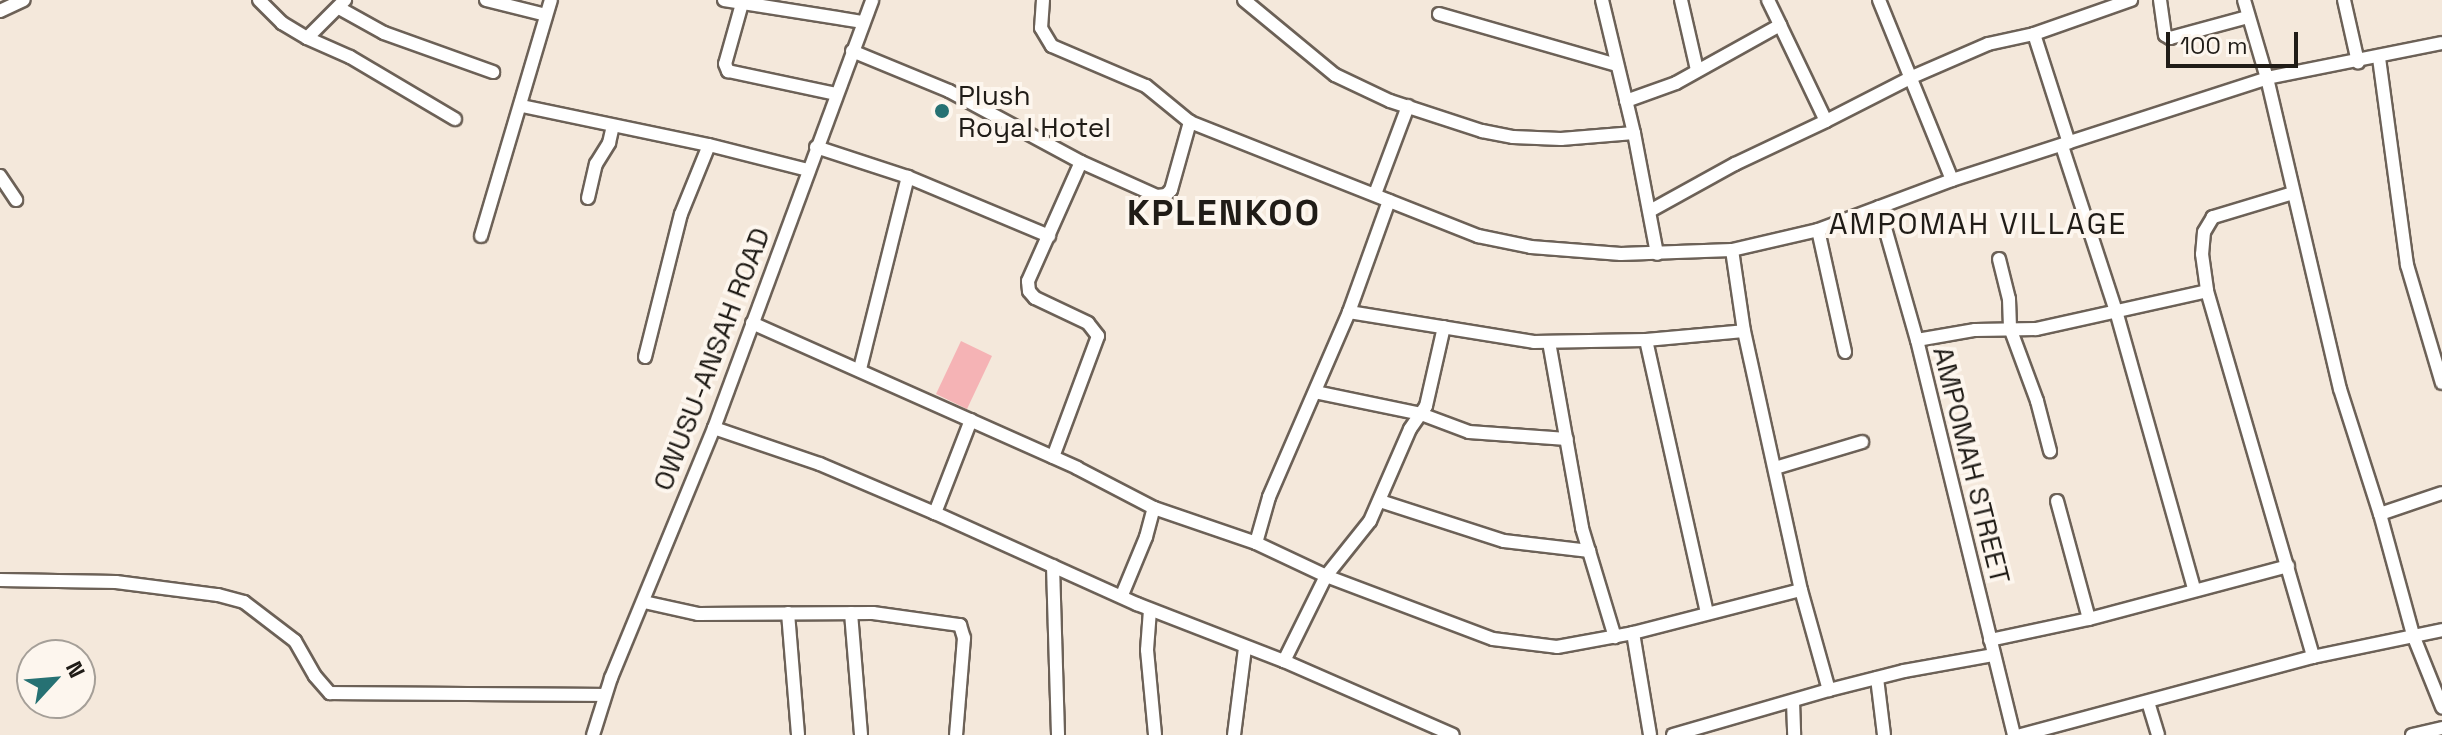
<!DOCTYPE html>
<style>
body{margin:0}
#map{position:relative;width:2442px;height:735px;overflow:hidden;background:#f4e8db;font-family:"Space Grotesk",sans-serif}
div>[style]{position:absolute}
.green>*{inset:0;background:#f5b3b5}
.roads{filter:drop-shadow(2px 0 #6c6157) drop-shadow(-2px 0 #6c6157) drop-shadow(0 2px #6c6157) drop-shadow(0 -2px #6c6157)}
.minor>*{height:12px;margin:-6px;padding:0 6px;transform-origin:6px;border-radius:6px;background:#fff}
.dots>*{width:22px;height:22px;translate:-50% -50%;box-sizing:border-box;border:4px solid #fdf6ee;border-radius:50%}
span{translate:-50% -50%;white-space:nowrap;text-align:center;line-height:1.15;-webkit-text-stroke:8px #fdf6ee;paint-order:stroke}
.poi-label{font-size:28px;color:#201c17}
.left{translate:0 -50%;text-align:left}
.street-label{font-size:28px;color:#201c17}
.neighbourhood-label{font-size:30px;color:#201c17;letter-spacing:2px}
.district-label{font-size:36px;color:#201c17;font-weight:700;letter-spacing:2px}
.north{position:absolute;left:16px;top:639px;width:80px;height:80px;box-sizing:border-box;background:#fdf6ee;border:2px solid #a59f98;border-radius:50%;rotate:64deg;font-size:22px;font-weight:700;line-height:32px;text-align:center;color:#201c17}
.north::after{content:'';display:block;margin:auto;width:28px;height:36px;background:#267173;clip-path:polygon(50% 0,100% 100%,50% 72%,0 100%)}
.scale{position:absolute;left:2166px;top:32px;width:132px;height:36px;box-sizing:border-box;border:4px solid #201c17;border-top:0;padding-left:10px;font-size:24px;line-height:28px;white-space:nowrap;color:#201c17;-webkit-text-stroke:6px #fdf6ee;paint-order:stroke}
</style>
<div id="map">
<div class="green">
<div style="clip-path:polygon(961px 341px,992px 356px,967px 409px,936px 394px)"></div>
</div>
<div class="roads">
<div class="minor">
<div style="left:259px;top:0;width:33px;rotate:45deg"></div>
<div style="left:282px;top:23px;width:29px;rotate:31deg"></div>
<div style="left:307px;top:38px;width:47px;rotate:23.8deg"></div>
<div style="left:350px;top:57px;width:122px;rotate:30.6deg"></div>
<div style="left:486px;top:0;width:62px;rotate:14deg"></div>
<div style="left:724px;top:0;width:141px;rotate:9deg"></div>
<div style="left:743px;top:0;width:66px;rotate:105.7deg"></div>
<div style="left:725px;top:64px;width:8px;rotate:67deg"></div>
<div style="left:728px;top:71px;width:110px;rotate:12deg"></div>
<div style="left:1043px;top:0;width:28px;rotate:94deg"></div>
<div style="left:1041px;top:28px;width:21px;rotate:59deg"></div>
<div style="left:1052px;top:46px;width:102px;rotate:23.1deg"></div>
<div style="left:1146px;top:86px;width:57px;rotate:39.3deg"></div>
<div style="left:1190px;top:122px;width:310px;rotate:21.6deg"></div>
<div style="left:1478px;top:236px;width:54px;rotate:11.7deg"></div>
<div style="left:1531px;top:247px;width:90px;rotate:4.4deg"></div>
<div style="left:1621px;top:254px;width:111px;rotate:-2.1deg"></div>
<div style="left:1732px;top:250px;width:88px;rotate:-13.1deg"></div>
<div style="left:1818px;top:230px;width:143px;rotate:-20.5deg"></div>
<div style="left:1952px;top:180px;width:331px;rotate:-17.9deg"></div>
<div style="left:2267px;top:78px;width:178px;rotate:-11.3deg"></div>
<div style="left:1244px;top:0;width:118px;rotate:39.5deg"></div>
<div style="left:1335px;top:75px;width:61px;rotate:25.3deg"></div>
<div style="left:1390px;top:101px;width:97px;rotate:18.1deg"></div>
<div style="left:1482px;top:131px;width:32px;rotate:11deg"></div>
<div style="left:1513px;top:137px;width:48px;rotate:2.4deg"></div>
<div style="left:1561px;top:139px;width:73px;rotate:-4.7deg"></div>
<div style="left:1602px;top:0;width:137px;rotate:76.5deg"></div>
<div style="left:1634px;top:133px;width:123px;rotate:79.2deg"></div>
<div style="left:1681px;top:0;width:72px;rotate:77.1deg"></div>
<div style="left:1768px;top:0;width:28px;rotate:64deg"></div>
<div style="left:1879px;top:0;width:194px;rotate:67.9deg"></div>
<div style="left:2160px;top:0;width:35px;rotate:82deg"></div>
<div style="left:2165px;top:35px;width:6px;rotate:31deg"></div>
<div style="left:2170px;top:38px;width:81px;rotate:-15.1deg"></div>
<div style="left:2244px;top:0;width:81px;rotate:73.6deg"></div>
<div style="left:2267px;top:78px;width:319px;rotate:76.8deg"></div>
<div style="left:2340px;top:389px;width:131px;rotate:72.3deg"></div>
<div style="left:2380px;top:514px;width:125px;rotate:74.7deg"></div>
<div style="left:2413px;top:635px;width:78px;rotate:68.1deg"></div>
<div style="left:2344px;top:0;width:64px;rotate:77.3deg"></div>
<div style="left:339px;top:8px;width:51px;rotate:29.1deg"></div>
<div style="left:384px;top:33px;width:116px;rotate:19.7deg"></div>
<div style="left:0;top:11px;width:26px;rotate:-25deg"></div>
<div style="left:1439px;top:14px;width:185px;rotate:16deg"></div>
<div style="left:2034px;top:34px;width:103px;rotate:-19.3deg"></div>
<div style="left:307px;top:38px;width:54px;rotate:-45deg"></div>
<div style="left:852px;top:51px;width:105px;rotate:22.4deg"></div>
<div style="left:949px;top:91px;width:150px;rotate:28.3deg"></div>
<div style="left:1081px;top:162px;width:83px;rotate:24.1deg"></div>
<div style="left:1157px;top:196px;width:9px;rotate:-6deg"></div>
<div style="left:1166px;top:195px;width:7px;rotate:-45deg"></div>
<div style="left:1171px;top:190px;width:71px;rotate:-74.4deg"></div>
<div style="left:2379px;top:58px;width:209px;rotate:82.3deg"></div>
<div style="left:2407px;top:265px;width:123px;rotate:73.5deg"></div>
<div style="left:1626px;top:101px;width:53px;rotate:-19.8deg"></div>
<div style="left:1676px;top:83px;width:119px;rotate:-29.1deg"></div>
<div style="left:1780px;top:25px;width:106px;rotate:64.4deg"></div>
<div style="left:1826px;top:121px;width:101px;rotate:154.7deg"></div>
<div style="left:1735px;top:164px;width:97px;rotate:151.1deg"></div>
<div style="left:522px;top:106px;width:191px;rotate:11.8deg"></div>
<div style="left:709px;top:145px;width:102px;rotate:14.2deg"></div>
<div style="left:1826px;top:121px;width:97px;rotate:-27.1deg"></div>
<div style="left:1912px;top:77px;width:83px;rotate:-23.5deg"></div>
<div style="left:1988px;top:44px;width:47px;rotate:-12.3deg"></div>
<div style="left:2034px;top:34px;width:114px;rotate:72.2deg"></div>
<div style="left:2062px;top:146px;width:174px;rotate:71.9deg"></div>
<div style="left:2116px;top:311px;width:289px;rotate:74.3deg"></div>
<div style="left:816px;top:147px;width:97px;rotate:18.1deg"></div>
<div style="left:908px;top:177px;width:153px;rotate:22.7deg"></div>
<div style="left:0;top:176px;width:29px;rotate:56deg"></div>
<div style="left:2293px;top:193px;width:84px;rotate:163.3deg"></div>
<div style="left:2213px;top:217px;width:17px;rotate:121deg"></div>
<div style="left:2204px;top:232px;width:22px;rotate:95deg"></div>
<div style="left:2202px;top:254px;width:37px;rotate:82deg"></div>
<div style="left:2207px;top:291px;width:381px;rotate:73.8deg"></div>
<div style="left:1375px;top:194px;width:94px;rotate:-69.4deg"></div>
<div style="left:588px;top:198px;width:35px;rotate:-77deg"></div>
<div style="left:596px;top:164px;width:25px;rotate:-58deg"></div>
<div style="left:609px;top:143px;width:17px;rotate:-77deg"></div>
<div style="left:1879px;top:207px;width:138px;rotate:74.1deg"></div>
<div style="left:1917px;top:340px;width:407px;rotate:76.2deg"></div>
<div style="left:1818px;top:230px;width:125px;rotate:77.5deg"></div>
<div style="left:481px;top:236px;width:246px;rotate:-73.5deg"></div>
<div style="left:1732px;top:250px;width:82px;rotate:81.6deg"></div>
<div style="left:1744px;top:331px;width:265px;rotate:77.6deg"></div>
<div style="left:1801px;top:590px;width:104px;rotate:74.4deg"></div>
<div style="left:1999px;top:259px;width:41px;rotate:76deg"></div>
<div style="left:2009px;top:299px;width:29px;rotate:88deg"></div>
<div style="left:2010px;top:328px;width:78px;rotate:69.7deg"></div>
<div style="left:2037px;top:401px;width:52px;rotate:75.4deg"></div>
<div style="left:1349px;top:312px;width:187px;rotate:9.2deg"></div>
<div style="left:1534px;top:342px;width:112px;rotate:-1deg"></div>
<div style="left:1646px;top:340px;width:280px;rotate:77.4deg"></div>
<div style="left:752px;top:323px;width:356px;rotate:24deg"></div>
<div style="left:1077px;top:468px;width:87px;rotate:27.5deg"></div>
<div style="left:1154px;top:508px;width:108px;rotate:18.9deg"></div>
<div style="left:1256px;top:543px;width:77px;rotate:25.2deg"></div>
<div style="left:1326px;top:576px;width:178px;rotate:20.7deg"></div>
<div style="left:1493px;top:639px;width:64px;rotate:7.1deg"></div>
<div style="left:1557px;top:647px;width:77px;rotate:-10.4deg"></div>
<div style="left:1633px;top:633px;width:173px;rotate:-14.4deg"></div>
<div style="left:1646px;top:340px;width:98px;rotate:-5.2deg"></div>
<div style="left:1917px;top:340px;width:59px;rotate:-9.8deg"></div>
<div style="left:1975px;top:330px;width:61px;rotate:-0.9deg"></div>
<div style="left:2036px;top:329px;width:175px;rotate:-12.5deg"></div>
<div style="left:1549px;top:342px;width:189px;rotate:79.9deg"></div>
<div style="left:1582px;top:528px;width:114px;rotate:73.2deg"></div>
<div style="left:645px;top:357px;width:147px;rotate:-75.9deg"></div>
<div style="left:681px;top:214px;width:74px;rotate:-67.9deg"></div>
<div style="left:860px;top:369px;width:198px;rotate:-76deg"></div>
<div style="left:1315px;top:392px;width:108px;rotate:11.7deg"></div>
<div style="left:1421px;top:414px;width:51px;rotate:20.6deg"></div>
<div style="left:1469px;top:432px;width:98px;rotate:4.1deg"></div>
<div style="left:971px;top:420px;width:100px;rotate:111.2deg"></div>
<div style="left:935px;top:513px;width:222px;rotate:24.3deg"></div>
<div style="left:1137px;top:604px;width:158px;rotate:21.2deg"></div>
<div style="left:1284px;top:661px;width:184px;rotate:23.6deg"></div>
<div style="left:714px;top:428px;width:112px;rotate:18.8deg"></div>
<div style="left:820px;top:464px;width:125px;rotate:23.1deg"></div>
<div style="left:1053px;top:457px;width:129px;rotate:-69.6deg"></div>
<div style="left:1098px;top:336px;width:16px;rotate:-128deg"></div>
<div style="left:1088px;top:323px;width:59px;rotate:-154.7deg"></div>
<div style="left:1035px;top:298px;width:9px;rotate:-131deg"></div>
<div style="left:1029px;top:291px;width:10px;rotate:-96deg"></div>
<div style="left:1028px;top:281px;width:130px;rotate:-66deg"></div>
<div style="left:1775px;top:468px;width:91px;rotate:-16.6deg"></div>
<div style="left:1380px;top:501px;width:130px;rotate:17.9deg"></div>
<div style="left:1504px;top:541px;width:86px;rotate:6.7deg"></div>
<div style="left:2057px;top:501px;width:122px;rotate:74.8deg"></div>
<div style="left:2380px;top:514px;width:65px;rotate:-18.7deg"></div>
<div style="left:1256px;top:543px;width:48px;rotate:-74.2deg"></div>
<div style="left:1269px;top:497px;width:202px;rotate:-66.6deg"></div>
<div style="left:1349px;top:312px;width:118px;rotate:-70.2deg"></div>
<div style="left:1053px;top:566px;width:169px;rotate:88.3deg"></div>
<div style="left:0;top:580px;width:116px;rotate:1deg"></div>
<div style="left:116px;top:582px;width:103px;rotate:7.3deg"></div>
<div style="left:218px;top:595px;width:27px;rotate:15deg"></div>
<div style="left:244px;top:602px;width:64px;rotate:37.4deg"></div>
<div style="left:295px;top:641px;width:40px;rotate:60.3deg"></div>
<div style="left:315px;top:676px;width:23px;rotate:49deg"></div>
<div style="left:330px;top:693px;width:275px;rotate:0.4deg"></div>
<div style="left:1122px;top:595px;width:63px;rotate:-67.5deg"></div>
<div style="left:1146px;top:537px;width:30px;rotate:-75deg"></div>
<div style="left:644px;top:602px;width:55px;rotate:12.5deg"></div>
<div style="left:698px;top:614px;width:175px;rotate:-0.3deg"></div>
<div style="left:873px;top:613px;width:88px;rotate:7.9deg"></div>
<div style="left:960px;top:625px;width:14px;rotate:73deg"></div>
<div style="left:964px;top:638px;width:97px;rotate:94.7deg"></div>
<div style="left:1150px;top:610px;width:40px;rotate:94.3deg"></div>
<div style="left:1147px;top:650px;width:85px;rotate:84.6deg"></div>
<div style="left:788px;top:613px;width:122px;rotate:85.3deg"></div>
<div style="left:851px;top:613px;width:122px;rotate:85.3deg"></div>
<div style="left:1633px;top:633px;width:103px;rotate:80.5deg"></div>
<div style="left:1990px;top:640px;width:101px;rotate:-12deg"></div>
<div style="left:2089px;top:619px;width:206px;rotate:-14.9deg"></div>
<div style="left:1284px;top:661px;width:95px;rotate:-63.7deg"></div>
<div style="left:1326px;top:576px;width:70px;rotate:-51.3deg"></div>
<div style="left:1370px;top:521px;width:100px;rotate:-66.5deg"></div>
<div style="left:1410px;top:429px;width:28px;rotate:-55deg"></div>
<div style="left:1426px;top:406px;width:81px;rotate:-77.2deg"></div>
<div style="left:1877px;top:678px;width:57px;rotate:83deg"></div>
<div style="left:1793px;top:701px;width:34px;rotate:88deg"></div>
<div style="left:2148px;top:702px;width:34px;rotate:73deg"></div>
<div style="left:593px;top:735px;width:60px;rotate:-72.5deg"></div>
<div style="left:611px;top:678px;width:270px;rotate:-67.6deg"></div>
<div style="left:714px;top:428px;width:456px;rotate:-69.7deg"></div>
<div style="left:1234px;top:735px;width:88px;rotate:-82.8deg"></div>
<div style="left:1673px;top:735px;width:162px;rotate:-16.1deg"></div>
<div style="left:1829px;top:690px;width:77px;rotate:-14.2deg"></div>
<div style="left:1904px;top:671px;width:90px;rotate:-10.2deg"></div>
<div style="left:2021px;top:735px;width:302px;rotate:-15deg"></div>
<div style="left:2313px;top:657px;width:132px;rotate:-11.8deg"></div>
<div style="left:2412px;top:735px;width:31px;rotate:-13deg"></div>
</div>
</div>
<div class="dots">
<div style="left:942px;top:111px;background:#267173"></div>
</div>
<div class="poi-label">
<span class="left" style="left:958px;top:111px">Plush<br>Royal Hotel</span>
</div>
<div class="street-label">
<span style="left:711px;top:359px;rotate:-69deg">OWUSU-ANSAH ROAD</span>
<span style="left:1972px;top:465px;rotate:76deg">AMPOMAH STREET</span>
</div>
<div class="neighbourhood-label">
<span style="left:1978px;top:224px">AMPOMAH VILLAGE</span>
</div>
<div class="district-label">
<span style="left:1224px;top:214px">KPLENKOO</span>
</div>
<div class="north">N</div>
<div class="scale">100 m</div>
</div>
